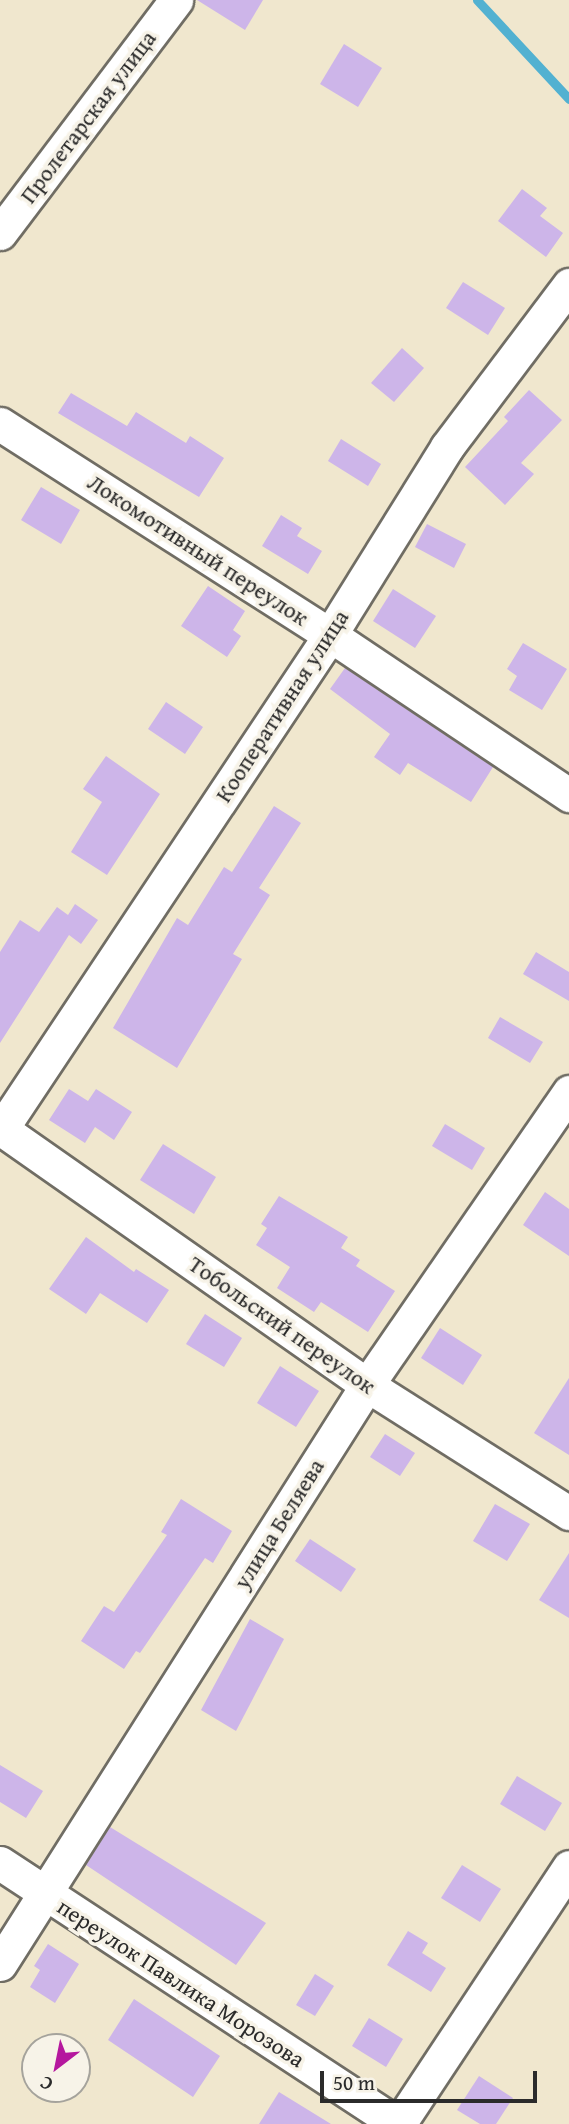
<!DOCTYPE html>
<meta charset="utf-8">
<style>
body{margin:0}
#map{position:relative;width:569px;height:2124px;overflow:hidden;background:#f0e7ce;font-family:"Gentium Book Plus",serif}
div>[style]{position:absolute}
.stream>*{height:9px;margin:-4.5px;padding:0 4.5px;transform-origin:4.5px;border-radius:4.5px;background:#52b1d1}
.building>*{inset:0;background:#cdb5e9}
.roads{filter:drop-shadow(2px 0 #706d64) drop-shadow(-2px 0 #706d64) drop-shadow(0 2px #706d64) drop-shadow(0 -2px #706d64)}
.minor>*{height:33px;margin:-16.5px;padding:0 16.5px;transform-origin:16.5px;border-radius:16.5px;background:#fff}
span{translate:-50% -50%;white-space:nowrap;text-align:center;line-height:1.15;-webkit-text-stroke:7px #f7f3e8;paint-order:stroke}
.street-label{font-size:23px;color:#2b2b2b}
.north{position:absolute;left:21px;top:2033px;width:70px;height:70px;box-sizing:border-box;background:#f7f3e8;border:2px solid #a5a39c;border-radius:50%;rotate:212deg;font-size:19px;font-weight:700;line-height:28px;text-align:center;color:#2b2b2b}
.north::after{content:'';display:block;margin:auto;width:24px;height:32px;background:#b5179e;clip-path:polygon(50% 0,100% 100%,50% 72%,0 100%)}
.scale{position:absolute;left:320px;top:2071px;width:217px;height:32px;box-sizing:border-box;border:4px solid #2b2b2b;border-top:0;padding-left:9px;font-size:21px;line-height:24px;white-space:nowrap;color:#2b2b2b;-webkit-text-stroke:5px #f7f3e8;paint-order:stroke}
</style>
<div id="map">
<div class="stream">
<div style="left:477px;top:0;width:135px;rotate:47.1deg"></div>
</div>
<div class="building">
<div style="clip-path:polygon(197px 0,263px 0,245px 30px)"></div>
<div style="clip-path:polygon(344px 44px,382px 68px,358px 107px,320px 84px)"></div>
<div style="clip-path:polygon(522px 189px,547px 208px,540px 216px,563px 233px,546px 257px,498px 221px)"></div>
<div style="clip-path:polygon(463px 282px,505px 308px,488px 335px,446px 308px)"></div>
<div style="clip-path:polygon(402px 348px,424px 368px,394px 402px,371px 383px)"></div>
<div style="clip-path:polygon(529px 390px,562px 420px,521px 463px,534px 474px,505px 505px,465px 467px,508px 421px,504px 417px)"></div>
<div style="clip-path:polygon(71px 393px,127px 426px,136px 412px,186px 443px,190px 436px,224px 458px,199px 497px,58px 413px)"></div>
<div style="clip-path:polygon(341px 439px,381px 464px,368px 486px,328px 461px)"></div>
<div style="clip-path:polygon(41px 487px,80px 510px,61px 544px,21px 520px)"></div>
<div style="clip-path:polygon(281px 515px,302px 528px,297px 536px,322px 551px,308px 574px,262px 546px)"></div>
<div style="clip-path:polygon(427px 524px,466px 544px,454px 568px,415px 547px)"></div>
<div style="clip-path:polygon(208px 586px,245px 611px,233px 630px,241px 636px,227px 657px,181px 626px)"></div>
<div style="clip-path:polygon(393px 589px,436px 616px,415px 648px,373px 621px)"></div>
<div style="clip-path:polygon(523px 643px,567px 669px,542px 710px,509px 690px,517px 676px,507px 669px)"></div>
<div style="clip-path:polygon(345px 668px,493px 767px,471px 802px,408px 763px,400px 775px,374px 757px,390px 734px,330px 689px)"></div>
<div style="clip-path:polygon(166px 702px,203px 727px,185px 754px,148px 729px)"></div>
<div style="clip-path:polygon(106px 756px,160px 794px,107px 875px,71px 852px,102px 802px,83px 789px)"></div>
<div style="clip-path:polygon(274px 806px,301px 823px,259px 888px,270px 895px,233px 954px,242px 959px,177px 1068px,113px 1028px,177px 918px,188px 925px,224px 867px,232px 872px)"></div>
<div style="clip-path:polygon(75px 904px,98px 920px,81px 944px,69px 935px,0 1043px,0 952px,20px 920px,39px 932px,57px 907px,68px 915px)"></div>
<div style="clip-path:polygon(536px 952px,569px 972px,569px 1001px,523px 974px)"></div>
<div style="clip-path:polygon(500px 1017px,543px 1042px,530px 1063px,488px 1038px)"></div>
<div style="clip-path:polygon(69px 1089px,88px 1101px,96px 1089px,132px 1112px,114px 1140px,95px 1127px,85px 1143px,49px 1120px)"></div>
<div style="clip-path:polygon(445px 1124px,485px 1148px,472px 1170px,432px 1146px)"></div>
<div style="clip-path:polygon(163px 1144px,216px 1177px,194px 1214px,140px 1180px)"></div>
<div style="clip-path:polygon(545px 1192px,569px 1209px,569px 1256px,523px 1225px)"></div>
<div style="clip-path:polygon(279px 1196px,348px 1237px,341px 1248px,360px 1260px,356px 1266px,395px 1291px,368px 1332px,321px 1302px,314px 1312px,277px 1288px,290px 1267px,256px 1245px,267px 1228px,261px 1224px)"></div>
<div style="clip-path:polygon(86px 1237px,134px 1272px,136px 1269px,169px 1290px,147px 1323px,100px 1293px,86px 1314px,49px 1289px)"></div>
<div style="clip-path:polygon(205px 1314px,242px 1338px,224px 1367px,186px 1344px)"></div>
<div style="clip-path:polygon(440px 1328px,482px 1355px,463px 1385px,421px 1358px)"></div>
<div style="clip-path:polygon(280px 1366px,319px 1391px,296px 1427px,257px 1403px)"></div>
<div style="clip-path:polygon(569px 1378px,569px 1455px,534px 1433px)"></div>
<div style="clip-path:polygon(385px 1434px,415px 1453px,400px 1476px,370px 1457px)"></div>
<div style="clip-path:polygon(181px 1499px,232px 1531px,213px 1563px,205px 1558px,140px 1653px,136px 1651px,124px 1669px,81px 1641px,104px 1606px,114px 1612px,167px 1535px,161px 1532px)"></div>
<div style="clip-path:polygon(495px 1504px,530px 1524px,507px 1561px,473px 1541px)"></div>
<div style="clip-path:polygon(310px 1539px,356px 1569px,341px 1592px,295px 1561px)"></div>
<div style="clip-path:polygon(569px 1553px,569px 1618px,539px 1600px)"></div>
<div style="clip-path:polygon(250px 1619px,284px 1639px,236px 1731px,201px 1710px)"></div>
<div style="clip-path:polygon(0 1765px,43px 1791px,26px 1818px,0 1802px)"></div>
<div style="clip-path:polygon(517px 1776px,562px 1803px,545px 1831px,500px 1804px)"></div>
<div style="clip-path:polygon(110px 1827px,266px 1923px,236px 1965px,86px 1865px)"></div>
<div style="clip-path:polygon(462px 1865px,501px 1889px,480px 1922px,441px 1898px)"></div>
<div style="clip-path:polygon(408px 1931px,428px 1943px,422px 1953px,446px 1968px,431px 1992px,387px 1965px)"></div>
<div style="clip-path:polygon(48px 1944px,79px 1964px,55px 2003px,30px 1987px,40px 1970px,34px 1966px)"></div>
<div style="clip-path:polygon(315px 1974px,334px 1986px,315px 2016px,296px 2005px)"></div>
<div style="clip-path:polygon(134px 1999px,220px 2056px,193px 2097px,108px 2040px)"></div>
<div style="clip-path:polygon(369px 2018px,403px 2039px,386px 2067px,352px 2046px)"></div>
<div style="clip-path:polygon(479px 2076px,513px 2098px,496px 2124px,480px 2124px,457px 2110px)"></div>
<div style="clip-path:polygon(279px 2092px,331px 2124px,259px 2124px)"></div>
</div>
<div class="roads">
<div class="minor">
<div style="left:0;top:233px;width:292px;rotate:-52.9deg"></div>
<div style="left:0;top:424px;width:392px;rotate:32.6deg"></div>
<div style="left:330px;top:635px;width:288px;rotate:33.8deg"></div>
<div style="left:0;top:1128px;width:448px;rotate:35deg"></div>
<div style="left:367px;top:1385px;width:239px;rotate:32.4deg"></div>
<div style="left:0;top:1131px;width:596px;rotate:-56.36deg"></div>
<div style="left:330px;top:635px;width:221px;rotate:-58.1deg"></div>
<div style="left:447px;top:447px;width:203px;rotate:-53deg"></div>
<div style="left:0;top:1863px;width:475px;rotate:33.3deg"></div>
<div style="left:0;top:1964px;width:686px;rotate:-57.63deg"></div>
<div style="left:367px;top:1385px;width:356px;rotate:-55.4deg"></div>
<div style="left:399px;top:2124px;width:308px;rotate:-56.5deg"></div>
</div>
</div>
<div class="street-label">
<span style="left:88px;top:117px;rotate:-53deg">Пролетарская улица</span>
<span style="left:198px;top:550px;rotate:33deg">Локомотивный переулок</span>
<span style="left:282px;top:706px;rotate:-57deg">Кооперативная улица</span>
<span style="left:282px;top:1325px;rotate:35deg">Тобольский переулок</span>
<span style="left:279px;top:1524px;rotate:-58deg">улица Беляева</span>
<span style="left:181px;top:1983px;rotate:33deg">переулок Павлика Морозова</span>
</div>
<div class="north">С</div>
<div class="scale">50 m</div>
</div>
